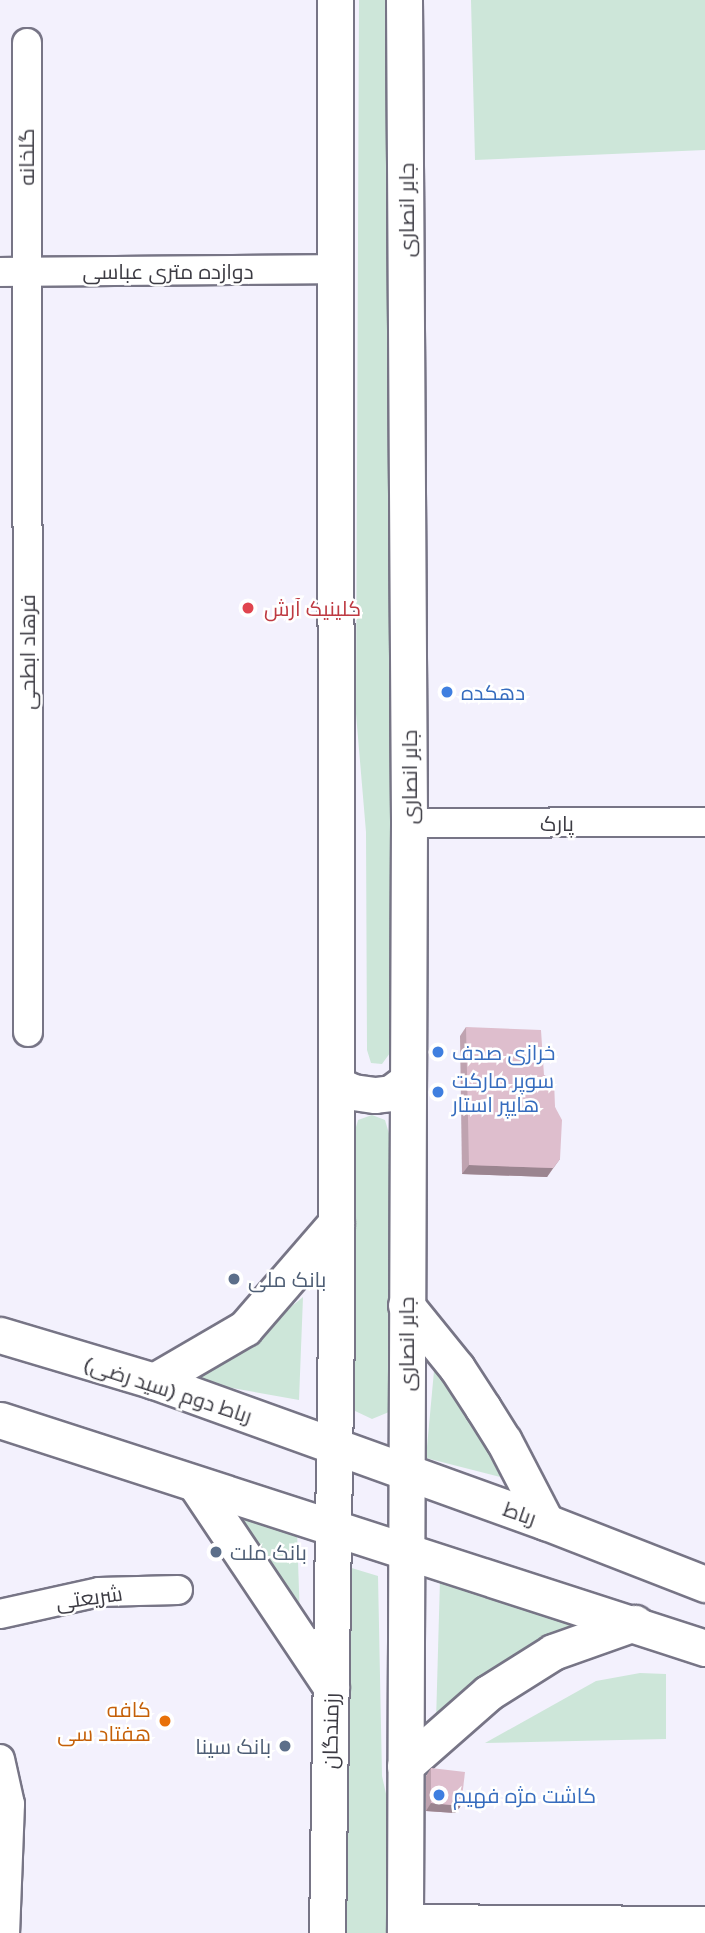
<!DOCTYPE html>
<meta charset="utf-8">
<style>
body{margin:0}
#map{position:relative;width:705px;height:1933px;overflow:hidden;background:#f3f1fd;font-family:"Golos Text",Cairo,sans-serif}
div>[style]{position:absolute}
.green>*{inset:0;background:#cde6d9}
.roads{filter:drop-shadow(2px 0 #777586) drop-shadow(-2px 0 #777586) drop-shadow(0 2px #777586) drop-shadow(0 -2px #777586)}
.minor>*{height:28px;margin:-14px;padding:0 14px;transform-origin:14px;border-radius:14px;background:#fff}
.major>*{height:35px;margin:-17.5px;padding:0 17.5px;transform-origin:17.5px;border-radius:17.5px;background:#fff}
.wall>*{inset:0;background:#bfa3b0}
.shaded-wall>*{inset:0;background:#9b8590}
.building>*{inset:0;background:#debecd}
.dots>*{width:19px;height:19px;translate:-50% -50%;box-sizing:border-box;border:4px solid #fff;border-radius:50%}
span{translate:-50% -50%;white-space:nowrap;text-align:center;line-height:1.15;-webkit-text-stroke:5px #fff;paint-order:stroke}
.street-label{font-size:21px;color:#3c3b43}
.health-label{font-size:21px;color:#be3a42}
.left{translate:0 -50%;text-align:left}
.shop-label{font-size:21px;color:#366cbe}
.service-label{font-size:21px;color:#4e5e75}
.right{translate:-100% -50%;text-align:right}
.food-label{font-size:21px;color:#c56008}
</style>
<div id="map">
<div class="green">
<div style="clip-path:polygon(359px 0,393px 0,392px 1004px,390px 1053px,382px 1064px,371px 1063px,367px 1050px,366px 832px,356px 714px)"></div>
<div style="clip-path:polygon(471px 0,705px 0,705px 150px,475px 160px)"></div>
<div style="clip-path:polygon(372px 1115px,385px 1120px,390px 1137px,389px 1412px,372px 1419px,353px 1410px,353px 1138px,358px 1120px)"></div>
<div style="clip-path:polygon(303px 1297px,299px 1400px,182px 1379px,253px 1338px)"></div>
<div style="clip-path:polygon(435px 1360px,512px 1480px,426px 1458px)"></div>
<div style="clip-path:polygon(223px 1508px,297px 1531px,300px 1621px)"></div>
<div style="clip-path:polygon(345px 1566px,378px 1576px,382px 1776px,391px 1816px,395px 1933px,343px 1933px)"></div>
<div style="clip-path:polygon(440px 1579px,586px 1624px,436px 1722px)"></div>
<div style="clip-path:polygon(640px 1673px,666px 1674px,666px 1739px,485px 1743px,596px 1681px)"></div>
</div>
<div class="roads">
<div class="minor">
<div style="left:27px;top:43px;width:989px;rotate:89.94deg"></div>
<div style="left:0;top:272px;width:335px;rotate:-0.5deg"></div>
<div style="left:409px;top:823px;width:296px;rotate:-0.2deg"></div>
<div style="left:0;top:1614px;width:101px;rotate:-12.5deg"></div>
<div style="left:99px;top:1592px;width:79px;rotate:-1.5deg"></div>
<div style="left:0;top:1759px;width:46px;rotate:77.5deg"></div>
<div style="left:10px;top:1804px;width:129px;rotate:92.2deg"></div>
<div style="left:405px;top:1919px;width:300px;rotate:0.4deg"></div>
</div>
<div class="major">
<div style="left:404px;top:0;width:823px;rotate:89.65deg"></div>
<div style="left:409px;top:823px;width:1110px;rotate:90.21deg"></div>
<div style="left:336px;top:1084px;width:19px;rotate:25deg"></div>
<div style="left:353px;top:1092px;width:22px;rotate:8deg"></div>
<div style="left:375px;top:1095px;width:16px;rotate:-7deg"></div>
<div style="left:391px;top:1093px;width:20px;rotate:-37deg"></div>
<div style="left:406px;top:1305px;width:81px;rotate:51deg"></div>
<div style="left:457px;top:1368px;width:48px;rotate:57deg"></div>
<div style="left:483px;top:1408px;width:39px;rotate:58deg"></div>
<div style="left:504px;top:1441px;width:91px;rotate:62.6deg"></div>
<div style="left:0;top:1335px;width:161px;rotate:16.6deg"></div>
<div style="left:154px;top:1381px;width:417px;rotate:19.8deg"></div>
<div style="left:546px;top:1522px;width:171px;rotate:21.3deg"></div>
<div style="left:154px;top:1381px;width:105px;rotate:-30.2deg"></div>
<div style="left:245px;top:1328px;width:139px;rotate:-49.1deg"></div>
<div style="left:0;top:1420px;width:741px;rotate:17.92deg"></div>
<div style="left:196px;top:1485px;width:243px;rotate:56.2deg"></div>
<div style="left:405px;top:1766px;width:111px;rotate:-41.3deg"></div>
<div style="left:488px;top:1693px;width:77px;rotate:-32.2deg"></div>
<div style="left:553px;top:1652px;width:87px;rotate:-19.5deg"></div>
<div style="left:327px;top:1933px;width:608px;rotate:-89.15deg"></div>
<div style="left:336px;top:1325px;width:1325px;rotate:-90.04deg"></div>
</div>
</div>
<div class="wall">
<div style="clip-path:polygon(466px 1027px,544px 1075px,555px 1107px,560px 1159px,547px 1177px,462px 1174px,460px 1036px)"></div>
<div style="clip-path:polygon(431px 1768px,461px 1806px,455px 1813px,426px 1811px,426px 1776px)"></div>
</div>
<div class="shaded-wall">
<div style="clip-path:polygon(469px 1165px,553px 1168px,547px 1177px,462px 1174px)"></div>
<div style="clip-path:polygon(431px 1803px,461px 1806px,455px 1813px,426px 1811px)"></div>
</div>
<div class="building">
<div style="clip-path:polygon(466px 1027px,541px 1030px,544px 1075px,554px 1080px,555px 1107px,562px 1120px,560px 1159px,553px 1168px,469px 1165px)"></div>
<div style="clip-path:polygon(431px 1768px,465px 1772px,461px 1806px,431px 1803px)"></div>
</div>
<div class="dots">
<div style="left:248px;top:608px;background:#e0444e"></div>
<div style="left:447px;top:692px;background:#3f7fe0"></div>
<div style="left:438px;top:1052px;background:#3f7fe0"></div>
<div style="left:438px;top:1092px;background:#3f7fe0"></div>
<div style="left:234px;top:1279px;background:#5c6f8a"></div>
<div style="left:216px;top:1552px;background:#5c6f8a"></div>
<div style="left:165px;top:1721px;background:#e8710a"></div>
<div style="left:285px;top:1746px;background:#5c6f8a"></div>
<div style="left:439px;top:1795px;background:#3f7fe0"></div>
</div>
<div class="street-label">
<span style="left:26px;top:157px;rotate:-90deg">گلخانه</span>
<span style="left:406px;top:210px;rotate:-90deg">جابر انصاری</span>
<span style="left:168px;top:271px">دوازده متری عباسی</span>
<span style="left:27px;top:652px;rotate:-90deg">فرهاد ابطحی</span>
<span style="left:409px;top:777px;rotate:-90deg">جابر انصاری</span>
<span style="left:557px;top:823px">پارک</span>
<span style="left:406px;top:1344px;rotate:-90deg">جابر انصاری</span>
<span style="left:168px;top:1389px;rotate:18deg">رباط دوم (سید رضی)</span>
<span style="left:520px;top:1513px;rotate:19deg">رباط</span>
<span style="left:89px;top:1597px;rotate:-8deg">شریعتی</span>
<span style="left:330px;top:1731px;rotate:-89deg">رزمندگان</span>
</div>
<div class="health-label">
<span class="left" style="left:264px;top:608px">کلینیک آرش</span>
</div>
<div class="shop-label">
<span class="left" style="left:461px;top:692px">دهکده</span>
<span class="left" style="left:452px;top:1052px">خرازی صدف</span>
<span class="left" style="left:452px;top:1092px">سوپر مارکت<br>هایپر استار</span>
<span class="left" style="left:453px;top:1795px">کاشت مژه فهیم</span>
</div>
<div class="service-label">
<span class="left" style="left:248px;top:1279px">بانک ملی</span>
<span class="left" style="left:230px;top:1552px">بانک ملت</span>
<span class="right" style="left:271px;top:1746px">بانک سینا</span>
</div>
<div class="food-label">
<span class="right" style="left:151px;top:1721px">کافه<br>هفتاد سی</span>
</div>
</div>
